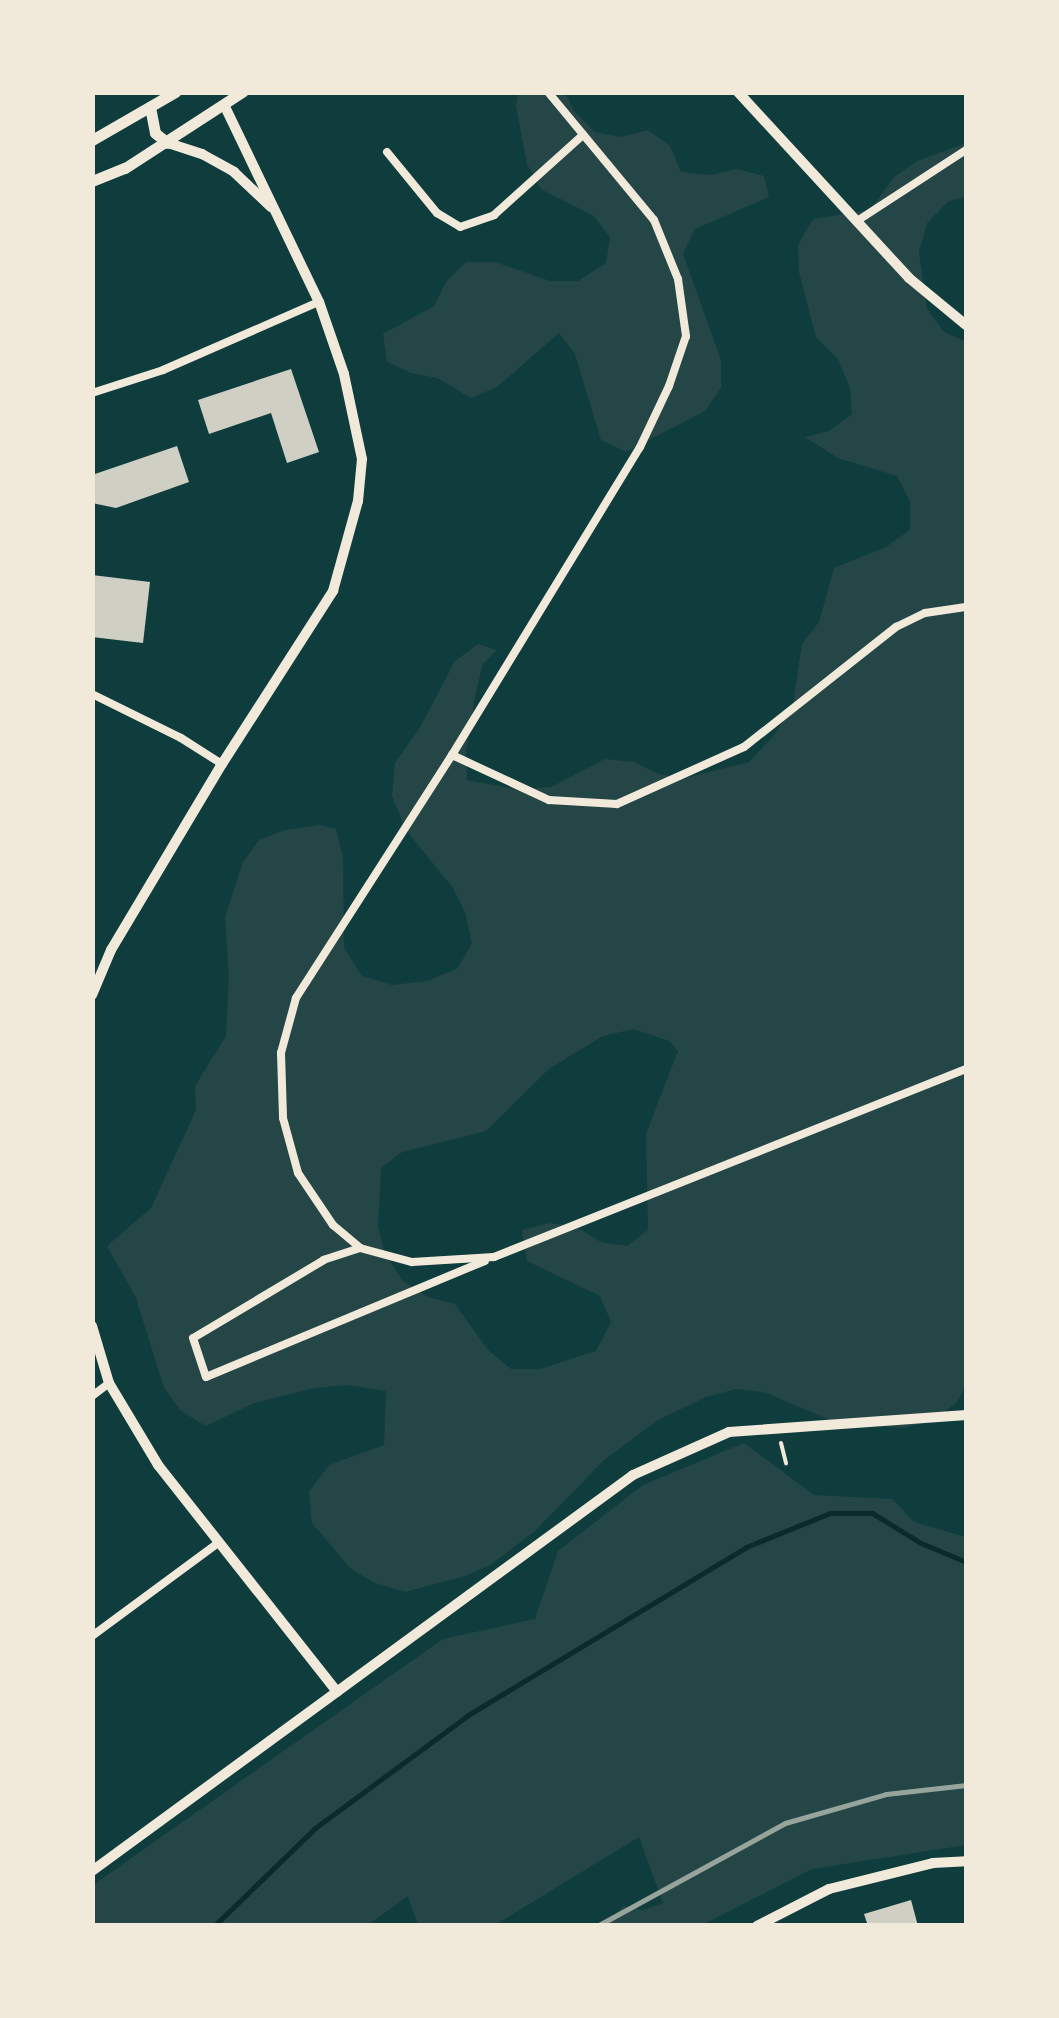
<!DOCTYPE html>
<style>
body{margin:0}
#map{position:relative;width:1059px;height:2018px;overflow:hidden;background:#0f3d3e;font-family:Rubik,sans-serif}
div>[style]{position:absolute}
.green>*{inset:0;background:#244646}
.stream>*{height:5px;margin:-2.5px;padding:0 2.5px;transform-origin:2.5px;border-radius:2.5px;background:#0a2a2b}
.building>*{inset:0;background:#cfcfc3}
.path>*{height:4px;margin:-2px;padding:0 2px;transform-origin:2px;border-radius:2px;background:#f1e9da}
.minor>*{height:8px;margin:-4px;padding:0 4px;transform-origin:4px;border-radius:4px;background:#f1e9da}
.tertiary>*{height:10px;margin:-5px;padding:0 5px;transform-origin:5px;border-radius:5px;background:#f1e9da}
.secondary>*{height:11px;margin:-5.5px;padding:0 5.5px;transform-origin:5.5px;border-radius:5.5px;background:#f1e9da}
.rail>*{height:5px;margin:-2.5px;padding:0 2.5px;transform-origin:2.5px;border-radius:2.5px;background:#97a49c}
span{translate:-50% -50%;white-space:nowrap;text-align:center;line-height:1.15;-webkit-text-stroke:10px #f1e9da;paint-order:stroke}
.frame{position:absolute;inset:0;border:95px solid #f1e9da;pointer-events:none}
</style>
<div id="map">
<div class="green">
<div style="clip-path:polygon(518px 93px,565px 93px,575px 112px,595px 132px,621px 137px,648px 130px,670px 146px,681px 172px,710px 175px,737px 169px,764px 176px,769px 197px,695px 229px,683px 254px,721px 360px,721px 388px,705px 411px,626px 452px,601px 440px,575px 354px,559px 333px,497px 387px,471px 398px,437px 378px,411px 373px,387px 362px,383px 334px,434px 306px,446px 282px,466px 262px,495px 262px,550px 281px,578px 281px,606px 263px,610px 237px,594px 216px,541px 189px,527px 164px,516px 106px)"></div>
<div style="clip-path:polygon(evenodd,966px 143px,966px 197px,949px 201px,927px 223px,919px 252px,927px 309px,944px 332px,966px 342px,966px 1386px,956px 1403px,934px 1420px,903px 1428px,837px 1423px,764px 1392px,736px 1389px,706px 1397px,658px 1420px,604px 1460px,535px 1531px,490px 1565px,465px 1576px,405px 1592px,375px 1583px,350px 1568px,312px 1523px,309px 1492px,329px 1465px,384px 1445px,386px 1391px,347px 1385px,315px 1388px,254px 1403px,206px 1426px,181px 1411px,164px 1388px,136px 1298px,107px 1246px,151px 1208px,196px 1110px,195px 1086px,226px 1036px,229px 977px,225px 917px,243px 862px,259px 840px,285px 830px,320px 825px,336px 829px,343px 857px,344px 948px,362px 976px,392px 985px,428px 981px,458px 968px,472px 943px,465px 912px,453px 888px,406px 830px,392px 796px,395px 763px,419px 729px,455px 661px,478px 644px,497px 650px,483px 664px,476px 691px,466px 751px,467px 780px,515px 789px,551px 787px,605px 759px,634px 762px,659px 774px,685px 778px,749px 762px,775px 734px,793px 704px,802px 644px,819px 622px,834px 568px,886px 547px,910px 530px,910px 501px,897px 476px,838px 458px,805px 437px,829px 431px,852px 414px,850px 388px,838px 359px,816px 337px,799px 272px,798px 245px,813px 219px,870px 210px,894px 177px,917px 161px,966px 143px,634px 1029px,669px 1041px,678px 1051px,646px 1134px,648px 1230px,627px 1246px,601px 1242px,576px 1227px,550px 1223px,522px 1230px,527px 1261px,600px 1296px,611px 1322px,596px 1351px,540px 1369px,511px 1369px,488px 1350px,455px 1304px,428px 1297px,403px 1281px,385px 1254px,378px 1227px,381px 1168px,402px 1152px,486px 1131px,550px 1068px,603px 1036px,634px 1029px)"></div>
<div style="clip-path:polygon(744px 1443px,814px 1495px,892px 1499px,914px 1522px,966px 1537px,966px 1845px,812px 1869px,702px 1925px,603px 1925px,624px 1906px,643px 1910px,663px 1903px,639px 1837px,495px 1925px,418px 1925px,408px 1896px,368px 1925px,93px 1925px,93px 1885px,443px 1639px,535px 1619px,558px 1551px,643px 1485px)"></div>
</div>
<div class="stream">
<div style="left:214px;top:1926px;width:141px;rotate:-44.1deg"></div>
<div style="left:315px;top:1828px;width:190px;rotate:-36.4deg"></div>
<div style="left:468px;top:1715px;width:325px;rotate:-31.1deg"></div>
<div style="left:746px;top:1547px;width:91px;rotate:-22deg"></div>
<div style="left:830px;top:1513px;width:42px"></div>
<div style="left:872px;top:1513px;width:57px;rotate:31.5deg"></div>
<div style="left:921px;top:1543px;width:49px;rotate:22.9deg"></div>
</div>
<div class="building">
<div style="clip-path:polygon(291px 369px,319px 452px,287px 463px,271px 413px,209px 434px,198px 400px)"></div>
<div style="clip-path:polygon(177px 446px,189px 482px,116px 508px,92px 503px,92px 475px)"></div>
<div style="clip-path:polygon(92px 575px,150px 582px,143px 643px,92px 637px)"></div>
<div style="clip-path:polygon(911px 1900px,918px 1926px,868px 1926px,864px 1914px)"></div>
</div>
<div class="path">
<div style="left:781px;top:1443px;width:21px;rotate:76deg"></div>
</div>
<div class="minor">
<div style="left:548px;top:92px;width:166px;rotate:50.4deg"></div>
<div style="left:654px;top:220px;width:64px;rotate:67.9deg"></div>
<div style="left:678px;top:279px;width:58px;rotate:82deg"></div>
<div style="left:686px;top:336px;width:53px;rotate:108.8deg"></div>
<div style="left:669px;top:386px;width:68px;rotate:115.4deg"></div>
<div style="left:640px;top:447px;width:361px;rotate:121.4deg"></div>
<div style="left:452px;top:755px;width:289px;rotate:122.7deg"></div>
<div style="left:296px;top:998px;width:57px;rotate:105.3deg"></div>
<div style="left:281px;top:1053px;width:65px;rotate:88.2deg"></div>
<div style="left:283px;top:1118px;width:57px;rotate:74.7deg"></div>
<div style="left:298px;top:1173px;width:63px;rotate:56.1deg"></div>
<div style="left:333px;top:1225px;width:35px;rotate:40deg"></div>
<div style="left:360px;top:1248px;width:54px;rotate:15.1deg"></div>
<div style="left:412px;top:1262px;width:82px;rotate:-3.5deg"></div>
<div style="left:494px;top:1257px;width:508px;rotate:-21.72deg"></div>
<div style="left:387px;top:152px;width:79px;rotate:50.7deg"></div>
<div style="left:437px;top:213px;width:27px;rotate:31deg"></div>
<div style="left:460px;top:227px;width:36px;rotate:-19deg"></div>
<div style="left:494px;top:215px;width:120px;rotate:-42deg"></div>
<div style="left:857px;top:221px;width:130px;rotate:-33.1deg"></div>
<div style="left:92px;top:393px;width:75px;rotate:-17.9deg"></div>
<div style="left:163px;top:370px;width:170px;rotate:-23.6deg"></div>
<div style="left:92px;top:694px;width:99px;rotate:26.3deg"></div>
<div style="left:181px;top:738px;width:49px;rotate:32.4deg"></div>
<div style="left:452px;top:755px;width:107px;rotate:24.9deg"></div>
<div style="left:549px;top:800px;width:68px;rotate:3.4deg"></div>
<div style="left:617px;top:804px;width:139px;rotate:-24.2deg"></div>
<div style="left:744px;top:747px;width:194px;rotate:-38.3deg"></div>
<div style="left:896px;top:627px;width:32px;rotate:-26deg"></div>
<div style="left:925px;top:613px;width:41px;rotate:-8.3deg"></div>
<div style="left:360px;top:1248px;width:38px;rotate:162deg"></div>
<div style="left:324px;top:1260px;width:152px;rotate:149.2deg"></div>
<div style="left:193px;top:1338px;width:41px;rotate:71.6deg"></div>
<div style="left:206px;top:1377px;width:302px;rotate:-22.6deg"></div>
<div style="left:92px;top:1396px;width:21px;rotate:-37deg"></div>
<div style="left:92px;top:1636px;width:157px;rotate:-36.4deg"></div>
</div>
<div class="tertiary">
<div style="left:738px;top:92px;width:253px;rotate:47.4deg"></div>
<div style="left:909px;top:278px;width:74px;rotate:39.5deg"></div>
<div style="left:168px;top:143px;width:36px;rotate:18deg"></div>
<div style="left:202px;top:154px;width:37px;rotate:29deg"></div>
<div style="left:234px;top:172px;width:51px;rotate:43.4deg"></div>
<div style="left:92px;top:995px;width:49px;rotate:-67.1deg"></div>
<div style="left:111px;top:950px;width:217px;rotate:-59.2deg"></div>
<div style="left:222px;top:764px;width:206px;rotate:-57.3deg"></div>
<div style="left:333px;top:591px;width:93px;rotate:-74.5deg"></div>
<div style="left:358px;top:501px;width:42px;rotate:-84.6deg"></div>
<div style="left:362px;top:459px;width:87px;rotate:-102deg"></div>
<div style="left:344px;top:374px;width:76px;rotate:-109.1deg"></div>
<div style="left:319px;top:302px;width:216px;rotate:-115.7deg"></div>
<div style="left:92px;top:1326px;width:59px;rotate:73.4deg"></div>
<div style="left:109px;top:1383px;width:96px;rotate:59.1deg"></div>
<div style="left:158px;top:1465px;width:289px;rotate:51.7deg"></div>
<div style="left:92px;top:1871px;width:670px;rotate:-36.2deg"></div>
<div style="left:633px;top:1475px;width:105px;rotate:-24.1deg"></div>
<div style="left:729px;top:1432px;width:238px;rotate:-4.1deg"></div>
<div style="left:757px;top:1926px;width:81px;rotate:-27.2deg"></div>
<div style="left:829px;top:1889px;width:107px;rotate:-14deg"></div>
<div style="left:933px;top:1863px;width:33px;rotate:-3deg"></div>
</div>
<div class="secondary">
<div style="left:150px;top:107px;width:26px;rotate:79deg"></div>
<div style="left:155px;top:133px;width:16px;rotate:38deg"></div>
<div style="left:92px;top:140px;width:96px;rotate:-30deg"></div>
<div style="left:92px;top:181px;width:35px;rotate:-22deg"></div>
<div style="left:125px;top:168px;width:140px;rotate:-33deg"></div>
</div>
<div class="rail">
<div style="left:597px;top:1926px;width:214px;rotate:-28.7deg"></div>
<div style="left:785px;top:1823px;width:105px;rotate:-16deg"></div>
<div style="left:886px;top:1794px;width:81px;rotate:-6.4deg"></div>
</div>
<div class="frame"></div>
</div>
